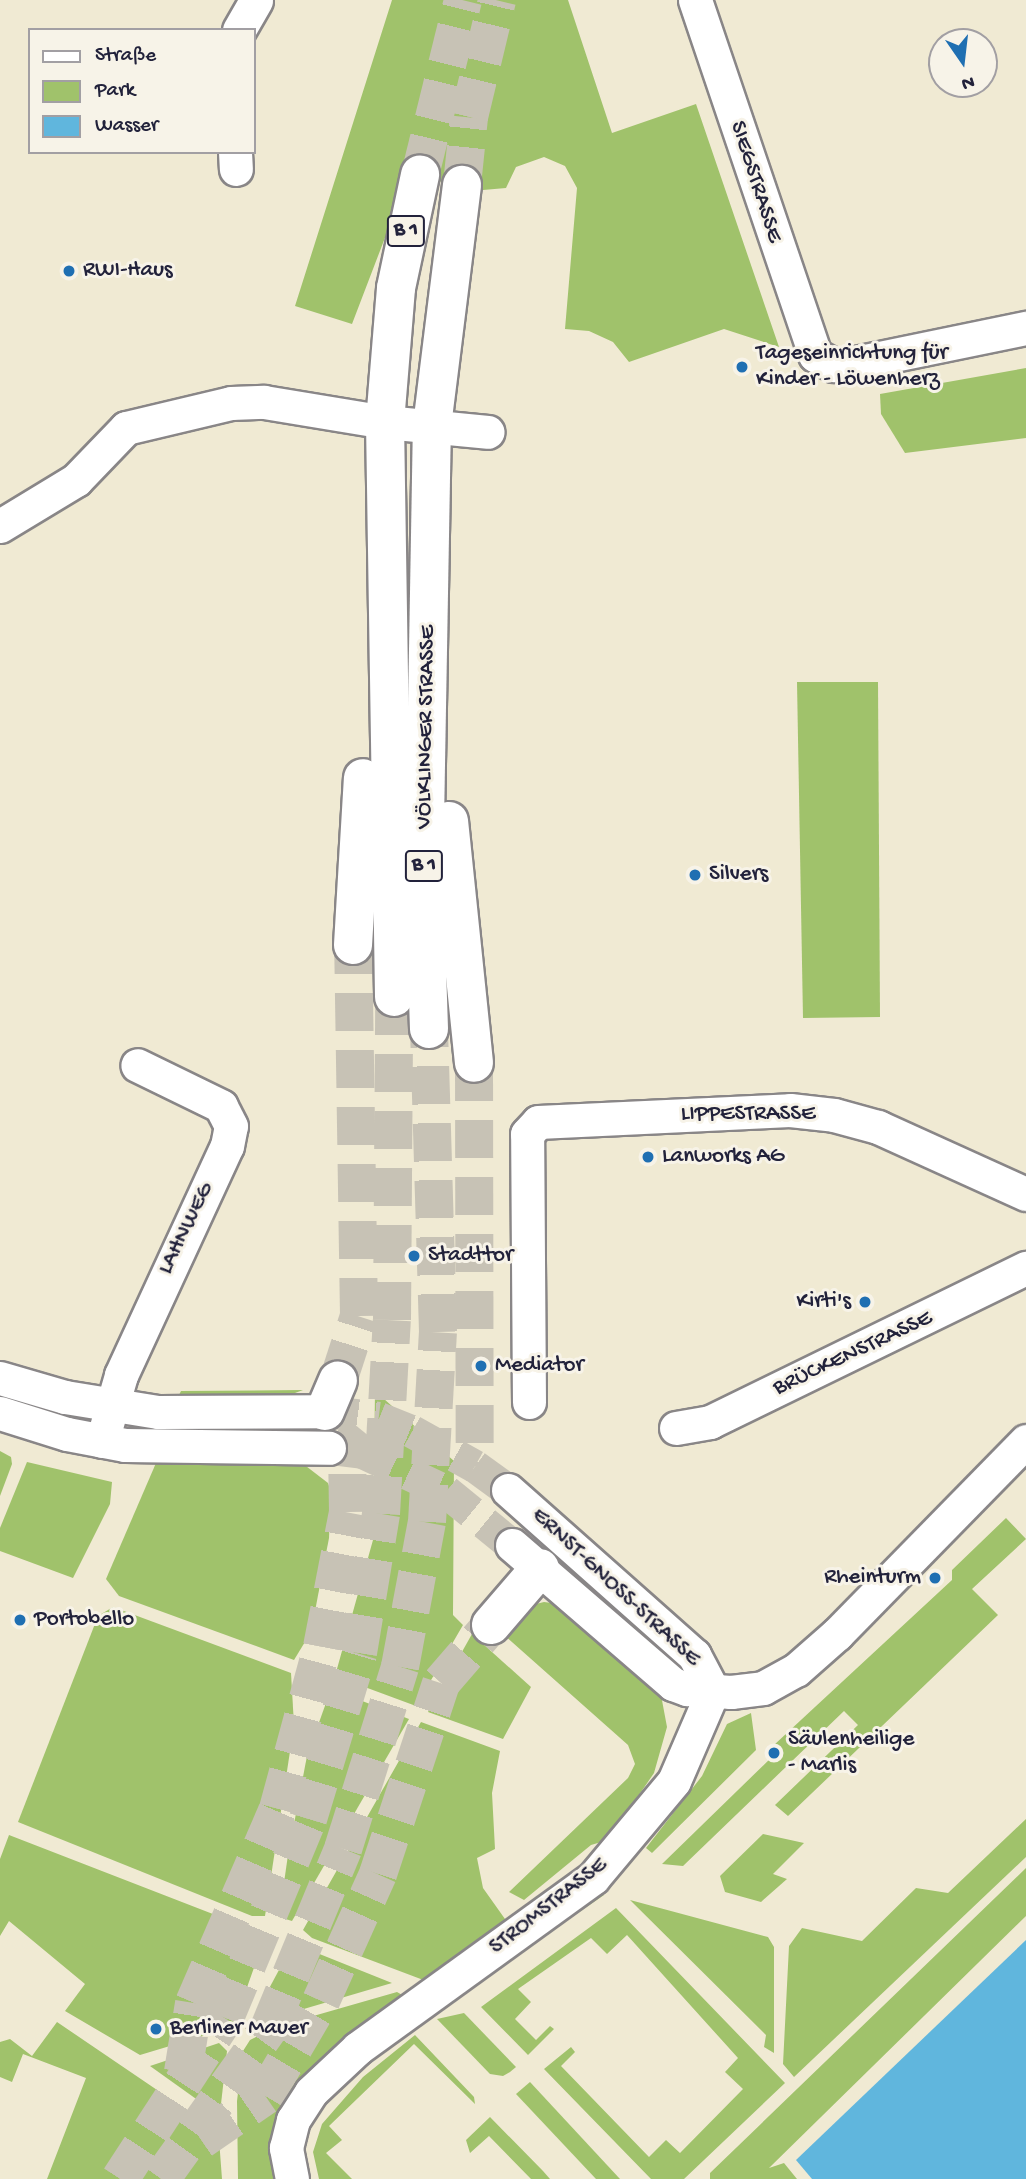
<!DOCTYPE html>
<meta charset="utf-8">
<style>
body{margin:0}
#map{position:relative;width:1026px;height:2179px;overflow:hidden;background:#f0ead3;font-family:"Gochi Hand",sans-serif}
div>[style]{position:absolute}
.green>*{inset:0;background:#a0c26b}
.water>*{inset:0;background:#60b6dd}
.minor-tunnel>*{height:33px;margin-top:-16.5px;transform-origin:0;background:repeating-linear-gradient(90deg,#c7c2b5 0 33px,transparent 0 50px)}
.major-tunnel>*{height:38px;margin-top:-19px;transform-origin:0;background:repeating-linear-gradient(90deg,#c7c2b5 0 38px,transparent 0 57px)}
.highway-tunnel>*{height:38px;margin-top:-19px;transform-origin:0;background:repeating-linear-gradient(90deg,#c7c2b5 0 38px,transparent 0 57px)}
.roads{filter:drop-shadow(2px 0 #898687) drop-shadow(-2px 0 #898687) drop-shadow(0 2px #898687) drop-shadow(0 -2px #898687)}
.minor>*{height:33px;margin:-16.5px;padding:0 16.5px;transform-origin:16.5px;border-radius:16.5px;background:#fff}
.major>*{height:38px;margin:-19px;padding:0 19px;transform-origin:19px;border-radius:19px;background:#fff}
.highway>*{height:38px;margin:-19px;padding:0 19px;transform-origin:19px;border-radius:19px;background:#fff}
.dots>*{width:19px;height:19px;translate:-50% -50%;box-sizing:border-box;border:4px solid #f7f3e8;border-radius:50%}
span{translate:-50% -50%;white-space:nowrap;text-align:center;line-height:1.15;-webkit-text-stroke:6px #f7f3e8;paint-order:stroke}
.shield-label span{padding:2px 5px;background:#f7f3e8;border:2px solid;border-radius:5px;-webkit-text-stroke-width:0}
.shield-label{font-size:21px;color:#22223b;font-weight:700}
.street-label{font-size:23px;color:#22223b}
.poi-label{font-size:23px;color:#22223b}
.left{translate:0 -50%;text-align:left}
.right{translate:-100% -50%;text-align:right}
.legend{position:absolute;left:28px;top:28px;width:228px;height:126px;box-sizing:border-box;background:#f7f3e8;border:2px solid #a29fa3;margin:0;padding:9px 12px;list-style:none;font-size:21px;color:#22223b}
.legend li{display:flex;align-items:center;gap:14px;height:35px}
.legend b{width:35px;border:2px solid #a29fa3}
.north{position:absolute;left:928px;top:28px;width:70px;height:70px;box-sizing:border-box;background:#f7f3e8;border:2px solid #a29fa3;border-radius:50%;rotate:166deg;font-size:19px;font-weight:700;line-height:28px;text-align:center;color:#22223b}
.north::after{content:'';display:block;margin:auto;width:24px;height:32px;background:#1f6fb2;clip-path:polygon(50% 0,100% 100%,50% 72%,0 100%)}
</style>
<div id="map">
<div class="green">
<div style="clip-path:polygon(392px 0,568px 0,612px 133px,696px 104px,779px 347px,724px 329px,629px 362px,613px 342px,589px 331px,565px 329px,577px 188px,565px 166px,544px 157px,516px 167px,506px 188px,483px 190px,402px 174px,391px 222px,352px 324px,295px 306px)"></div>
<div style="clip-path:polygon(1026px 368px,1026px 438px,905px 453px,881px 414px,880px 394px)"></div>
<div style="clip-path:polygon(797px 682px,878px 682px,880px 1017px,803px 1018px)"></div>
<div style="clip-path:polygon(303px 1390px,287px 1396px,177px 1399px,181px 1391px)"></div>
<div style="clip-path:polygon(375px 1391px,454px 1461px,453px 1615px,463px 1625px,416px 1706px,335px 1676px,373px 1540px)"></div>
<div style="clip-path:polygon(165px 1425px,304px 1427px,304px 1431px,162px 1433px)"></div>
<div style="clip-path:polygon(0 1451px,11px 1457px,12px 1464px,0 1496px)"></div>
<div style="clip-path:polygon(259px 1457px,302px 1463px,328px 1483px,331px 1492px,329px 1538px,311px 1632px,294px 1660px,119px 1596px,106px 1579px,156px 1463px)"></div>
<div style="clip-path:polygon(27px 1462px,112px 1482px,110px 1504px,73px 1578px,0 1551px,0 1528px)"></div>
<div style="clip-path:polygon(1006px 1518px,1026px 1539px,972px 1589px,998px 1615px,788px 1816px,775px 1805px,858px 1725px,844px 1711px,683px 1866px,662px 1864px,775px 1754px,774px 1745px,952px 1580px,952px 1570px)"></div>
<div style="clip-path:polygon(544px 1602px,559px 1604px,661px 1695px,667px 1727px,654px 1773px,608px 1840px,591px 1845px,524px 1900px,509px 1892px,628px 1778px,635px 1764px,628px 1745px,503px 1634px,532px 1605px)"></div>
<div style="clip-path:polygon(113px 1607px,291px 1673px,294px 1725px,265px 1916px,252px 1916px,18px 1822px,98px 1616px)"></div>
<div style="clip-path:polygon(472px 1634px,531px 1687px,503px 1739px,428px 1712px)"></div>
<div style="clip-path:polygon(331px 1689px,409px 1719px,292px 1921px,279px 1917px,288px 1855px,307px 1756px)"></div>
<div style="clip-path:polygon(751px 1713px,756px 1750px,652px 1853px,646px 1848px,702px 1776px,727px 1724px)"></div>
<div style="clip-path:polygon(421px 1722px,500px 1751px,492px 1793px,495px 1849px,477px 1858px,483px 1888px,505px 1919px,504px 1925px,426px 1981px,312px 1938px,303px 1930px)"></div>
<div style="clip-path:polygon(1026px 1819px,1026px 1857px,794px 2077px,783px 2064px,789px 1946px,802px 1928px,862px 1941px,916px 1888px,948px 1893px)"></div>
<div style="clip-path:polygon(763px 1834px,804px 1843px,773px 1874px,787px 1879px,761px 1902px,725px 1892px,720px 1876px)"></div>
<div style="clip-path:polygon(9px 1835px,249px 1928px,261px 1948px,233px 2027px,140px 2055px,65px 2011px,85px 1984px,9px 1921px,0 1936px,0 1859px)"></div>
<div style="clip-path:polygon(1026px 1868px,1026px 1916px,769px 2168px,784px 2163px,797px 2179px,710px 2179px,710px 2173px)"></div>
<div style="clip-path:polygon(598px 1890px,604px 1895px,466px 1990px)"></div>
<div style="clip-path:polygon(630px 1900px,768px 1937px,774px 1947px,774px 2053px,764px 2047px,766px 2035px)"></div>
<div style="clip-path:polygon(616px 1908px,785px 2083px,684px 2179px,651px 2179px,544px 2069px,571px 2047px,575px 2052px,561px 2066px,649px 2157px,666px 2140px,680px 2153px,743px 2089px,725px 2072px,738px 2058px,627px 1935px,607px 1954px,591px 1938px,518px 1989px,531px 2002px,515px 2019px,536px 2040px,550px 2026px,554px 2029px,528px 2055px,481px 2007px)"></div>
<div style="clip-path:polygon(297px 1948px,317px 1953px,392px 1983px,263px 2021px,257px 2011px,287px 1955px)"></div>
<div style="clip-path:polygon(397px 1992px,404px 1996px,345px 2041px,279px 2179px,238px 2179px,237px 2101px,243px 2051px,250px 2040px,275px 2027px)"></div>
<div style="clip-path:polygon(464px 2013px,516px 2067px,510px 2072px,503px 2076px,490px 2074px,437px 2019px)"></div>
<div style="clip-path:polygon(57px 2022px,213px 2128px,219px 2139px,222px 2179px,47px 2179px,86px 2078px,23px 2054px,12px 2082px,0 2077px,0 2042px,10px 2039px,32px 2056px)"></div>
<div style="clip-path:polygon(415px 2035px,474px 2097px,475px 2104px,414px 2044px,329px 2126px,342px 2140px,326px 2153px,352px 2179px,319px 2179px,313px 2152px,322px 2124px,363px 2077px)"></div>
<div style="clip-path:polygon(219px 2043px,227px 2051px,221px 2104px,215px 2107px,206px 2106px,150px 2066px)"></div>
<div style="clip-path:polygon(530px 2082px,620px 2179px,596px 2179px,516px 2094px)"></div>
<div style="clip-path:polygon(490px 2117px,543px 2171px,550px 2179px,531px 2179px,489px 2136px,470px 2153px,466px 2140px)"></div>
</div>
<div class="water">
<div style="clip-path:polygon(1026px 1940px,1026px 2179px,812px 2179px,796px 2160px)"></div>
</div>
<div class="minor-tunnel">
<div style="left:340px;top:1449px;width:23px;rotate:7deg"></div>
<div style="left:363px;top:1452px;width:92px;rotate:25.2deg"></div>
<div style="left:446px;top:1491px;width:85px;rotate:39.3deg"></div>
<div style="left:363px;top:1452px;width:41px;rotate:-140.9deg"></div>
<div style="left:331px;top:1426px;width:16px;rotate:-112deg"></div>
<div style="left:325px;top:1411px;width:54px;rotate:7.4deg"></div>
<div style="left:379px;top:1418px;width:35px;rotate:22deg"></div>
<div style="left:412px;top:1431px;width:72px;rotate:29.1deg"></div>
<div style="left:475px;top:1466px;width:41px;rotate:36deg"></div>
</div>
<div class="major-tunnel">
<div style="left:420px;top:175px;width:180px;rotate:-76.2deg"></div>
<div style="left:462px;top:185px;width:68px;rotate:-84.1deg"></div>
<div style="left:469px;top:117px;width:120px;rotate:-76.5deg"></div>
</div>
<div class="highway-tunnel">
<div style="left:474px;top:1063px;width:403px;rotate:89.9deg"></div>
<div style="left:338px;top:1381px;width:68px;rotate:-72.1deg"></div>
<div style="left:359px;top:1316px;width:371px;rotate:-90.9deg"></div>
<div style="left:183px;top:2072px;width:70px;rotate:-80.9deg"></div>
<div style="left:194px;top:2003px;width:211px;rotate:-66.6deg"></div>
<div style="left:278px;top:1809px;width:168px;rotate:-74.8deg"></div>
<div style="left:322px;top:1647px;width:137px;rotate:-79.1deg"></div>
<div style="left:348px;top:1512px;width:62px;rotate:-90.9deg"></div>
<div style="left:201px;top:2140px;width:78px;rotate:-34.5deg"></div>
<div style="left:265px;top:2096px;width:110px;rotate:-59.5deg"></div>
<div style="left:321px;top:2001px;width:139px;rotate:-65.8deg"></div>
<div style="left:378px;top:1874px;width:201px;rotate:-71.7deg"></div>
<div style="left:441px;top:1683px;width:77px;rotate:-49.2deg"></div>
<div style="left:120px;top:2179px;width:192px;rotate:-56.9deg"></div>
<div style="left:225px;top:2018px;width:216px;rotate:-67.4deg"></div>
<div style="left:308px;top:1819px;width:173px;rotate:-73.2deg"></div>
<div style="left:358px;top:1653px;width:141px;rotate:-80.6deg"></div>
<div style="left:381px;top:1514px;width:194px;rotate:-86.8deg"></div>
<div style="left:392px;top:1320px;width:323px;rotate:-89.6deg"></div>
<div style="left:161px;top:2179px;width:186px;rotate:-54.4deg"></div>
<div style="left:269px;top:2028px;width:194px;rotate:-67.5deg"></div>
<div style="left:343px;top:1849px;width:191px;rotate:-72.6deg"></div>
<div style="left:400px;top:1667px;width:147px;rotate:-79.5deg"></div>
<div style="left:427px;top:1522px;width:190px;rotate:-86.7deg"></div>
<div style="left:438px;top:1332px;width:303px;rotate:-91.7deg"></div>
</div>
<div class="roads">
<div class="minor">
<div style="left:695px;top:0;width:375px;rotate:71.3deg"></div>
<div style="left:815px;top:355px;width:21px;rotate:29deg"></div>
<div style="left:833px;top:365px;width:12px"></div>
<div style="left:845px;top:365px;width:185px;rotate:-11.6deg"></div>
<div style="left:239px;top:30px;width:34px;rotate:-60deg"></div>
<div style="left:235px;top:152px;width:17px;rotate:87deg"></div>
<div style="left:0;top:526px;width:89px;rotate:-31.2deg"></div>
<div style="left:76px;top:480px;width:72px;rotate:-46.1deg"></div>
<div style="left:126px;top:428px;width:108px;rotate:-13.4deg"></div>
<div style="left:231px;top:403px;width:33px;rotate:-2deg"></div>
<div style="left:264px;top:402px;width:123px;rotate:9.4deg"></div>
<div style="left:385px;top:422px;width:103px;rotate:5.5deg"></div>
<div style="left:0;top:1378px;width:68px;rotate:16.3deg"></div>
<div style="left:65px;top:1397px;width:94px;rotate:9.2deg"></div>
<div style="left:158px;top:1412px;width:167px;rotate:-0.3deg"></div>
<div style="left:529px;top:1402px;width:268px;rotate:-90.4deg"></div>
<div style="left:527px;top:1134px;width:16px;rotate:-47deg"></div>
<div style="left:538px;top:1122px;width:252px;rotate:-2.7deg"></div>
<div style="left:790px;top:1110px;width:44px;rotate:6.5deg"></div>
<div style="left:834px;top:1115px;width:46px;rotate:15.3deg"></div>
<div style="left:878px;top:1127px;width:162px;rotate:24.4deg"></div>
<div style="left:0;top:1413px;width:70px;rotate:17.4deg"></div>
<div style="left:67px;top:1434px;width:59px;rotate:10.7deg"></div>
<div style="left:125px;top:1445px;width:204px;rotate:0.8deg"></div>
<div style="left:676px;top:1428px;width:35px;rotate:-10deg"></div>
<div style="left:710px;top:1422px;width:352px;rotate:-26deg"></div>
<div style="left:102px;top:1441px;width:69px;rotate:-73.9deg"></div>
<div style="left:121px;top:1375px;width:252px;rotate:-65.2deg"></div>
<div style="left:227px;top:1146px;width:20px;rotate:-79deg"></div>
<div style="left:231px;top:1126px;width:22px;rotate:-117deg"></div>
<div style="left:221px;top:1106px;width:93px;rotate:-154deg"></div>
<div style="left:508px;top:1490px;width:249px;rotate:41.6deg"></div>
<div style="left:694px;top:1655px;width:41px;rotate:62.2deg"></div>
<div style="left:512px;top:1545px;width:213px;rotate:40.8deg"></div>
<div style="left:673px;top:1684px;width:15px;rotate:20deg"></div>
<div style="left:687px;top:1689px;width:44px;rotate:3.9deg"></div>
<div style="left:731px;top:1692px;width:32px;rotate:-7deg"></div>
<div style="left:763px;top:1688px;width:38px;rotate:-29deg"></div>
<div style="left:796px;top:1670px;width:55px;rotate:-41.3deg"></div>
<div style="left:837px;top:1634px;width:270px;rotate:-45.6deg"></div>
<div style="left:292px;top:2179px;width:32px;rotate:-101deg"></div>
<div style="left:286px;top:2148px;width:29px;rotate:-76deg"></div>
<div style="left:293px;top:2120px;width:33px;rotate:-57deg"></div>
<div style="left:311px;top:2092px;width:64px;rotate:-43.1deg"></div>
<div style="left:358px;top:2048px;width:290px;rotate:-35.9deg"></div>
<div style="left:593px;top:1878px;width:126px;rotate:-50.1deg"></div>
<div style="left:674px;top:1781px;width:98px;rotate:-66.6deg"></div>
</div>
<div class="major">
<div style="left:385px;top:422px;width:134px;rotate:-85.3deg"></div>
<div style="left:396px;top:288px;width:116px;rotate:-78deg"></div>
<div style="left:432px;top:426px;width:243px;rotate:-82.9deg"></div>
</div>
<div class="highway">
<div style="left:385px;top:422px;width:575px;rotate:89.1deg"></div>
<div style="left:449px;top:821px;width:243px;rotate:84.1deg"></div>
<div style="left:353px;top:945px;width:167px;rotate:-86.6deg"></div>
<div style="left:429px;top:1029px;width:150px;rotate:-91.9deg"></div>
<div style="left:424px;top:879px;width:453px;rotate:-89deg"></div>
<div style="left:325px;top:1411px;width:33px;rotate:-67deg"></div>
<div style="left:491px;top:1625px;width:75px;rotate:-49.3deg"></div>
</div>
</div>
<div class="dots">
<div style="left:69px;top:271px;background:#1f6fb2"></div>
<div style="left:742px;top:367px;background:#1f6fb2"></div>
<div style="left:695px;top:875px;background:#1f6fb2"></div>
<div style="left:648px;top:1157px;background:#1f6fb2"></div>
<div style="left:414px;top:1256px;background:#1f6fb2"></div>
<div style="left:865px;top:1302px;background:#1f6fb2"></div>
<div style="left:481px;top:1366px;background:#1f6fb2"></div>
<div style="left:935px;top:1578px;background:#1f6fb2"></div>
<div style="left:20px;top:1620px;background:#1f6fb2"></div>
<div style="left:774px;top:1753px;background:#1f6fb2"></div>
<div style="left:156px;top:2029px;background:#1f6fb2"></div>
</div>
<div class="shield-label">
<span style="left:406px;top:231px">B 1</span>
<span style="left:424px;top:866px">B 1</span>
</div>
<div class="street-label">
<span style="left:755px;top:182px;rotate:72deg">SIEGSTRASSE</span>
<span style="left:427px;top:727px;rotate:-89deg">VÖLKLINGER STRASSE</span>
<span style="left:748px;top:1115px">LIPPESTRASSE</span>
<span style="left:187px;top:1229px;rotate:-64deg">LAHNWEG</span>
<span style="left:853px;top:1354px;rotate:-25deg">BRÜCKENSTRASSE</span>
<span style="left:615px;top:1588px;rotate:43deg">ERNST-GNOSS-STRASSE</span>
<span style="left:549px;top:1907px;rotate:-38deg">STROMSTRASSE</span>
</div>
<div class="poi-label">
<span class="left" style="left:83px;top:271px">RWI-Haus</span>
<span class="left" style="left:756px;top:367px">Tageseinrichtung für<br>Kinder - Löwenherz</span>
<span class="left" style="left:709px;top:875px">Silvers</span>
<span class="left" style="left:662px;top:1157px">Lanworks AG</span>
<span class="left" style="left:428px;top:1256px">Stadttor</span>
<span class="right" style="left:851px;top:1302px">Kirti's</span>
<span class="left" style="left:495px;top:1366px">Mediator</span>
<span class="right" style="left:921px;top:1578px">Rheinturm</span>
<span class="left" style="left:34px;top:1620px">Portobello</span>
<span class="left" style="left:788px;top:1753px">Säulenheilige<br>- Marlis</span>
<span class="left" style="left:170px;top:2029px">Berliner Mauer</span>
</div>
<ul class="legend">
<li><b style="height:9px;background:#fff"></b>Straße</li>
<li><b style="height:19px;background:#a0c26b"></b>Park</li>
<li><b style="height:19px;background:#60b6dd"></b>Wasser</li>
</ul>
<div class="north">N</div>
</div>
